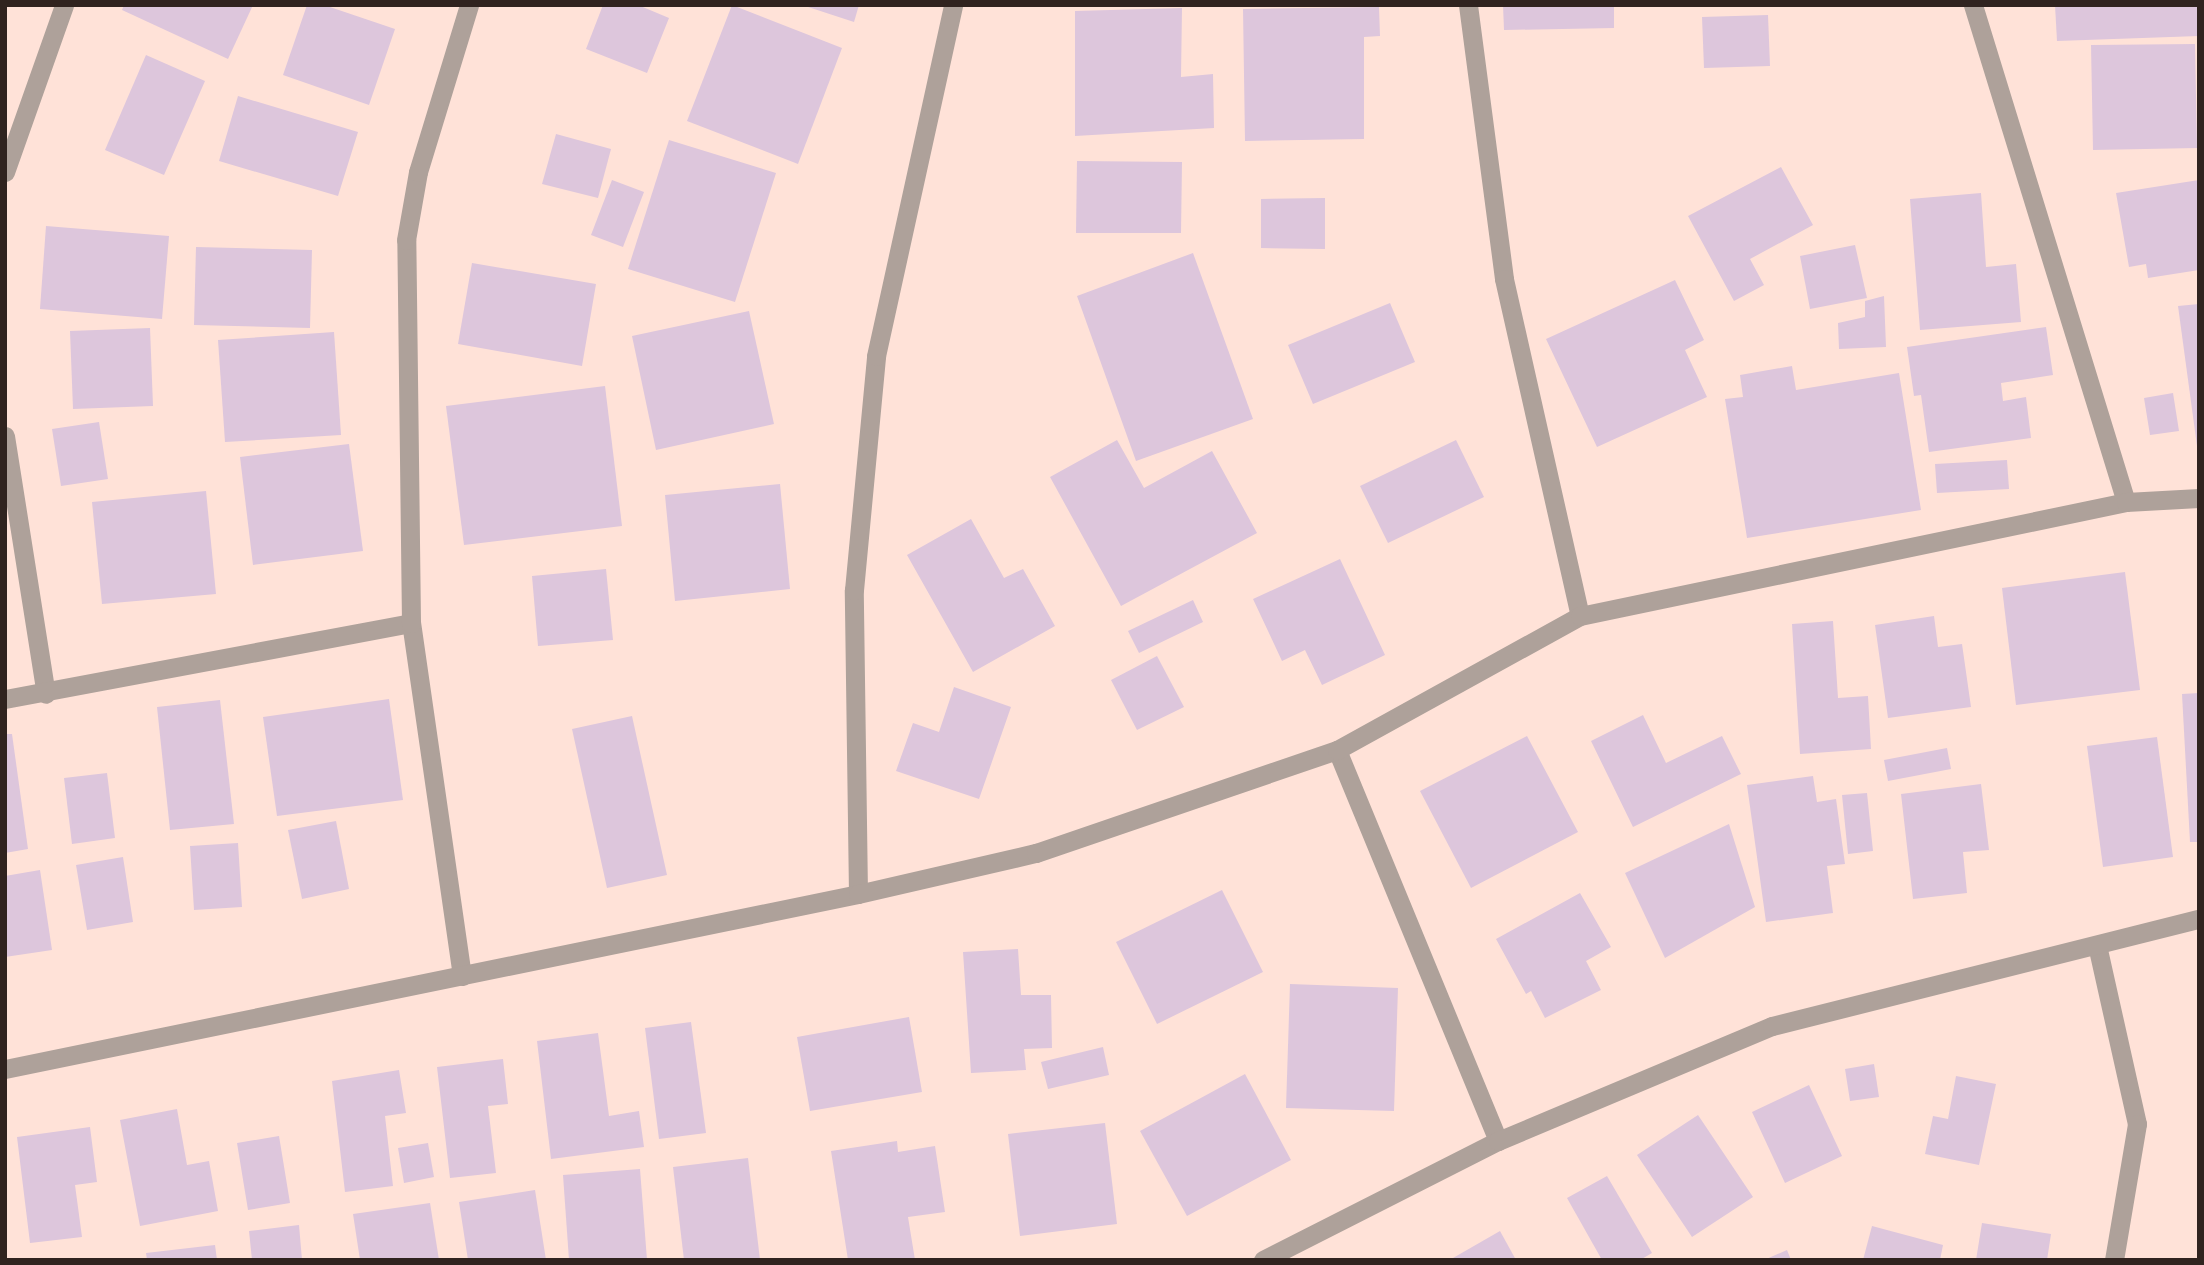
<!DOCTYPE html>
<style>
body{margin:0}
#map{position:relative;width:2204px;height:1265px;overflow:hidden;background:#ffe2d8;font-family:"Varela Round",sans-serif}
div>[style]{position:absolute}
.building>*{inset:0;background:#ddc6dc}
.minor>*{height:19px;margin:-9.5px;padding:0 9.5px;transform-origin:9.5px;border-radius:9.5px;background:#aea19a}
span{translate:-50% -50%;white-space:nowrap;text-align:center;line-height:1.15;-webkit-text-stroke:5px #fcf5f2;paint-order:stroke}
.frame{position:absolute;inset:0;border:7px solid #30231f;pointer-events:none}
</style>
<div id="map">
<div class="building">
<div style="clip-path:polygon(124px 5px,253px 5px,228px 59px,122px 10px)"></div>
<div style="clip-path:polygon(307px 5px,324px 5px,395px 29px,369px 105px,283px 75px)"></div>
<div style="clip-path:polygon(603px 5px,638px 5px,669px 18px,647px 73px,586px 49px)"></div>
<div style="clip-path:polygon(732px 5px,842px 48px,798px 164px,687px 121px)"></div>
<div style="clip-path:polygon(802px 5px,859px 5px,854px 22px)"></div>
<div style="clip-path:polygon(1503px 5px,1614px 5px,1614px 28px,1504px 30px)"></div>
<div style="clip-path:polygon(2055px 5px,2199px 5px,2199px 36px,2057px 41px)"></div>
<div style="clip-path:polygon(1379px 7px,1380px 36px,1364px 37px,1364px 139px,1245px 141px,1243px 9px)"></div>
<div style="clip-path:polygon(1182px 8px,1181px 77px,1213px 74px,1214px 128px,1075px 136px,1075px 11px)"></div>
<div style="clip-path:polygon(1768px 15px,1770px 66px,1704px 68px,1702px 17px)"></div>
<div style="clip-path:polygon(2195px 44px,2197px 148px,2093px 150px,2091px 45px)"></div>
<div style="clip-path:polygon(146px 55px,205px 81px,164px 175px,105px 150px)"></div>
<div style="clip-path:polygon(238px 96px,358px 132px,338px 196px,219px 161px)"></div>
<div style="clip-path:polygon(556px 134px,611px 149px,598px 198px,542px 184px)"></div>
<div style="clip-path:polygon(669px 140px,776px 173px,735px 302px,628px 269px)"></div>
<div style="clip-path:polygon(1077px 161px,1182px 162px,1181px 233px,1076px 233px)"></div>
<div style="clip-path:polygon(1781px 167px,1813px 225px,1750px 259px,1764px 285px,1734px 301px,1688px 216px)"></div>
<div style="clip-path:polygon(612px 180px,644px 192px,623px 247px,591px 235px)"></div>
<div style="clip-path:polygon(2199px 180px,2199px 270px,2148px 278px,2146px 264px,2129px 267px,2116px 193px)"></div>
<div style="clip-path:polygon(1981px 193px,1986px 267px,2016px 264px,2021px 322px,1920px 330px,1910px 199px)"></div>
<div style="clip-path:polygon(1325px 198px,1325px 249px,1261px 248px,1261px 199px)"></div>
<div style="clip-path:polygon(46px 226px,169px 236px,162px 319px,40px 309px)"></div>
<div style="clip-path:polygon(1855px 245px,1867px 298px,1810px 309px,1800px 256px)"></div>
<div style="clip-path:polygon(196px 247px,312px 250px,310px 328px,194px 325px)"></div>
<div style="clip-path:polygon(1193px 253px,1253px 419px,1136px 461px,1077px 296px)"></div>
<div style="clip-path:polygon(472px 263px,596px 284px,582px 366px,458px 344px)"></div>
<div style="clip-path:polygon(1675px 280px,1704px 340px,1685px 350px,1707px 397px,1597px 447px,1546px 339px)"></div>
<div style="clip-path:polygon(1884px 296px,1886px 347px,1839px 349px,1838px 323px,1865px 317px,1865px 301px)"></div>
<div style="clip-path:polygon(1390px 303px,1415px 362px,1313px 404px,1288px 345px)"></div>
<div style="clip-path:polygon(2199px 304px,2199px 446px,2197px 446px,2178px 306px)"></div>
<div style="clip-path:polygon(749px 311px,774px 424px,656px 450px,632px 336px)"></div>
<div style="clip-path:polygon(2046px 327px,2053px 375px,2001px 383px,2003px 401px,2026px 397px,2031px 438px,1929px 452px,1921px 395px,1914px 396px,1907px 347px)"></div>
<div style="clip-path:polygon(150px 328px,153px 406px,73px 409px,70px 331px)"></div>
<div style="clip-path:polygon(334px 332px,341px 435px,225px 442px,218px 340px)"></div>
<div style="clip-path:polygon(1792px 366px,1796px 390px,1899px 373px,1921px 510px,1747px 538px,1725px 399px,1743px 397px,1740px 375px)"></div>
<div style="clip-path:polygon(605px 386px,622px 526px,464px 545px,446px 406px)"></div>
<div style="clip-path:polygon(2173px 393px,2179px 431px,2150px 435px,2144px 398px)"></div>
<div style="clip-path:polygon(99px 422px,108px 479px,61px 486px,52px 429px)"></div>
<div style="clip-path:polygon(1117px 440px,1144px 488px,1212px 451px,1257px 533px,1121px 606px,1050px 477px)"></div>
<div style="clip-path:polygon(1456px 440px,1484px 497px,1388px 543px,1360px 486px)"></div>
<div style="clip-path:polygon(349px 444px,363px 551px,253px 565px,240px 457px)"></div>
<div style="clip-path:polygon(2007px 460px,2009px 489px,1937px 493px,1935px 464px)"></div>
<div style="clip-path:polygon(780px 484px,790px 589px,675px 601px,665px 495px)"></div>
<div style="clip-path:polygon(206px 491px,216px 594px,102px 604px,92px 502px)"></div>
<div style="clip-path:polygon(971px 519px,1004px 578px,1023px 569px,1055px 626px,973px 672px,907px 555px)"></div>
<div style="clip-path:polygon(1340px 559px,1385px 655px,1322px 685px,1305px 650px,1282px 661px,1253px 599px)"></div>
<div style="clip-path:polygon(606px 569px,613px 640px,538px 646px,532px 576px)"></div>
<div style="clip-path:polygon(2125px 572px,2140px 690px,2016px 705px,2002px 588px)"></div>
<div style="clip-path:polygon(1193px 600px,1203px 622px,1139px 653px,1128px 631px)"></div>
<div style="clip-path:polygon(1934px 616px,1938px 647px,1962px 644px,1971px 707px,1888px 718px,1875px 625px)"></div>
<div style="clip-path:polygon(1833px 621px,1838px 698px,1868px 696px,1871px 749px,1800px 754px,1792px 624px)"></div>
<div style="clip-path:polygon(1157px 656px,1184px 707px,1137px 730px,1111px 680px)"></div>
<div style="clip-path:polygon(954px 687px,1011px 707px,979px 799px,896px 771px,913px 723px,939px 732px)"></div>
<div style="clip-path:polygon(2199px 693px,2199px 842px,2190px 842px,2182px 694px)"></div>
<div style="clip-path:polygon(389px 699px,403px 800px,277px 816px,263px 717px)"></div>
<div style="clip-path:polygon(220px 700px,234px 824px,170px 830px,157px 707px)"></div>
<div style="clip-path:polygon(1643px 715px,1666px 763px,1722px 736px,1741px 774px,1633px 827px,1591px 741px)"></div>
<div style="clip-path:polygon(632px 716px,667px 875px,607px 888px,572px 729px)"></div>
<div style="clip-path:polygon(5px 734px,12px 734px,28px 849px,5px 853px)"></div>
<div style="clip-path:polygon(1527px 736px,1578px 832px,1471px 888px,1420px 791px)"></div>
<div style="clip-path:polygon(2157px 737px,2173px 857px,2103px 867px,2087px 746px)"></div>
<div style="clip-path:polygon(1947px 748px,1951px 769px,1888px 781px,1884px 760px)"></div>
<div style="clip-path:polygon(107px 773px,115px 838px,72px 844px,64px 778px)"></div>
<div style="clip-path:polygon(1813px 776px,1817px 802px,1836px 799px,1845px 864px,1827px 866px,1833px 913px,1766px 922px,1747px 785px)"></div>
<div style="clip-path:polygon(1981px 784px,1989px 850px,1963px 852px,1967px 893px,1913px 899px,1901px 794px)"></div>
<div style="clip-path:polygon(1867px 793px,1873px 851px,1848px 854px,1842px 795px)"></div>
<div style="clip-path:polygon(336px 821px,349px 889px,302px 899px,288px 830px)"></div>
<div style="clip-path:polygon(1729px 824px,1755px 907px,1665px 958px,1625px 873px)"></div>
<div style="clip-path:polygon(238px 843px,242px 907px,194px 910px,190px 846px)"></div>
<div style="clip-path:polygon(123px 857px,133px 922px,87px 930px,76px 865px)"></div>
<div style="clip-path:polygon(40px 870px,52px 950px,5px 957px,5px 876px)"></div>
<div style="clip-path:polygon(1222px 890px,1263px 972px,1157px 1024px,1116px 942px)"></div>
<div style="clip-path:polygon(1580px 893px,1611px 947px,1586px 961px,1601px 990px,1545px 1018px,1531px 991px,1526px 994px,1496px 939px)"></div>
<div style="clip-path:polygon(1018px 949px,1021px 995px,1051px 995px,1052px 1048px,1024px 1049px,1026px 1070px,971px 1073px,963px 952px)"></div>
<div style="clip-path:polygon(1290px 984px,1398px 988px,1394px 1111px,1286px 1108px)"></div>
<div style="clip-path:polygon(909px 1017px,922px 1092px,810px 1111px,797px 1037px)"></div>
<div style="clip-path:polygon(691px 1022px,706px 1133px,659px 1139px,645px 1028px)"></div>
<div style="clip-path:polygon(598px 1033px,609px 1116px,639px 1111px,644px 1147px,551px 1159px,537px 1041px)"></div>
<div style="clip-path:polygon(1103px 1047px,1109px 1075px,1048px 1089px,1041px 1062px)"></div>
<div style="clip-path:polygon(503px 1059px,508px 1104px,488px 1106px,496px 1173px,450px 1178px,437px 1067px)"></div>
<div style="clip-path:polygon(1874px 1064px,1879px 1097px,1850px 1101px,1845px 1069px)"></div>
<div style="clip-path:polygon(399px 1070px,406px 1113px,385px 1116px,393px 1186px,345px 1192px,332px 1081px)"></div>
<div style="clip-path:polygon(1245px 1074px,1291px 1160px,1187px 1216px,1140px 1131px)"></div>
<div style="clip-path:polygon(1956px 1076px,1996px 1084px,1979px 1165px,1925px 1154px,1933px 1116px,1948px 1119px)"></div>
<div style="clip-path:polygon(1809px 1085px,1842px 1156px,1785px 1183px,1752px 1112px)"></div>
<div style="clip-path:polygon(177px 1109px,187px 1165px,209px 1161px,218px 1211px,140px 1226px,120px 1120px)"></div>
<div style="clip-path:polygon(1698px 1115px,1753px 1197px,1692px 1237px,1637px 1155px)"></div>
<div style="clip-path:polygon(1105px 1123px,1117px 1224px,1020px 1236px,1008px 1134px)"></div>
<div style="clip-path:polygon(90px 1127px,97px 1182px,75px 1185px,82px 1237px,30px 1243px,17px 1137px)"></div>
<div style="clip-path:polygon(279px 1136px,290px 1203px,248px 1210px,237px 1143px)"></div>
<div style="clip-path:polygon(897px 1141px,898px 1152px,935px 1146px,945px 1212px,908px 1217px,915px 1260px,848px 1260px,831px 1151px)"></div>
<div style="clip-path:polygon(428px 1143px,434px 1177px,404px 1183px,398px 1148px)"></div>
<div style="clip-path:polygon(748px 1158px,760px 1260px,684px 1260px,673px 1167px)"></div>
<div style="clip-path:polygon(640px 1169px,647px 1260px,569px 1260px,563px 1175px)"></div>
<div style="clip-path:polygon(1607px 1176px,1652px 1253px,1640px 1260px,1602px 1260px,1567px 1198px)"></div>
<div style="clip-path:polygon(535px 1190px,546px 1260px,468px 1260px,459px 1202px)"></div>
<div style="clip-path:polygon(430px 1203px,439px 1260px,360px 1260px,353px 1214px)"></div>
<div style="clip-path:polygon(1982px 1223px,2051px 1234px,2047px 1260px,1976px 1260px)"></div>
<div style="clip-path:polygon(299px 1225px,302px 1260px,252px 1260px,249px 1231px)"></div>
<div style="clip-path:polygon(1872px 1226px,1943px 1245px,1940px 1260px,1863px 1260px)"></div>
<div style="clip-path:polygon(1500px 1231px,1516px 1260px,1454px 1260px,1453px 1258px)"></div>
<div style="clip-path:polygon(215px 1245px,217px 1260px,147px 1260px,146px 1253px)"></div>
<div style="clip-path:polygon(1787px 1250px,1791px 1260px,1764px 1260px)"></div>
</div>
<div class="minor">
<div style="left:1468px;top:5px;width:276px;rotate:82.5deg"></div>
<div style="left:1504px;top:279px;width:345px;rotate:77.3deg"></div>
<div style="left:1973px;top:5px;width:520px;rotate:72.89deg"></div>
<div style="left:5px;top:172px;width:177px;rotate:-70.5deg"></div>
<div style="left:5px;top:436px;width:261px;rotate:81deg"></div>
<div style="left:5px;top:699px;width:413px;rotate:-10.6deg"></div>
<div style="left:1337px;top:750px;width:423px;rotate:67.6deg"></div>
<div style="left:858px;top:894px;width:304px;rotate:-90.8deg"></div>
<div style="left:854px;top:590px;width:235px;rotate:-84.6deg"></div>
<div style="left:876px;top:356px;width:359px;rotate:-77.6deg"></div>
<div style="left:2097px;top:945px;width:183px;rotate:77.4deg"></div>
<div style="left:2137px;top:1124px;width:138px;rotate:99.6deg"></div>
<div style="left:462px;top:976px;width:357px;rotate:-98.2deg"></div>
<div style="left:411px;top:623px;width:383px;rotate:-90.7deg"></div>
<div style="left:406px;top:240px;width:69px;rotate:-80deg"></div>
<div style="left:418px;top:172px;width:175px;rotate:-73deg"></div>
<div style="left:5px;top:1069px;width:871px;rotate:-11.59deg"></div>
<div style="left:858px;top:894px;width:183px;rotate:-13deg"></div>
<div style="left:1036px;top:853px;width:318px;rotate:-18.9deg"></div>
<div style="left:1337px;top:750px;width:277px;rotate:-28.9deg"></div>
<div style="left:1580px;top:616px;width:558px;rotate:-11.79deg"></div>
<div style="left:2126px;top:502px;width:73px;rotate:-3.1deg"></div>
<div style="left:1263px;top:1260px;width:263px;rotate:-26.9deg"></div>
<div style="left:1498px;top:1141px;width:297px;rotate:-22.8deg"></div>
<div style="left:1772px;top:1026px;width:440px;rotate:-14.1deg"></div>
</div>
<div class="frame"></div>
</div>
